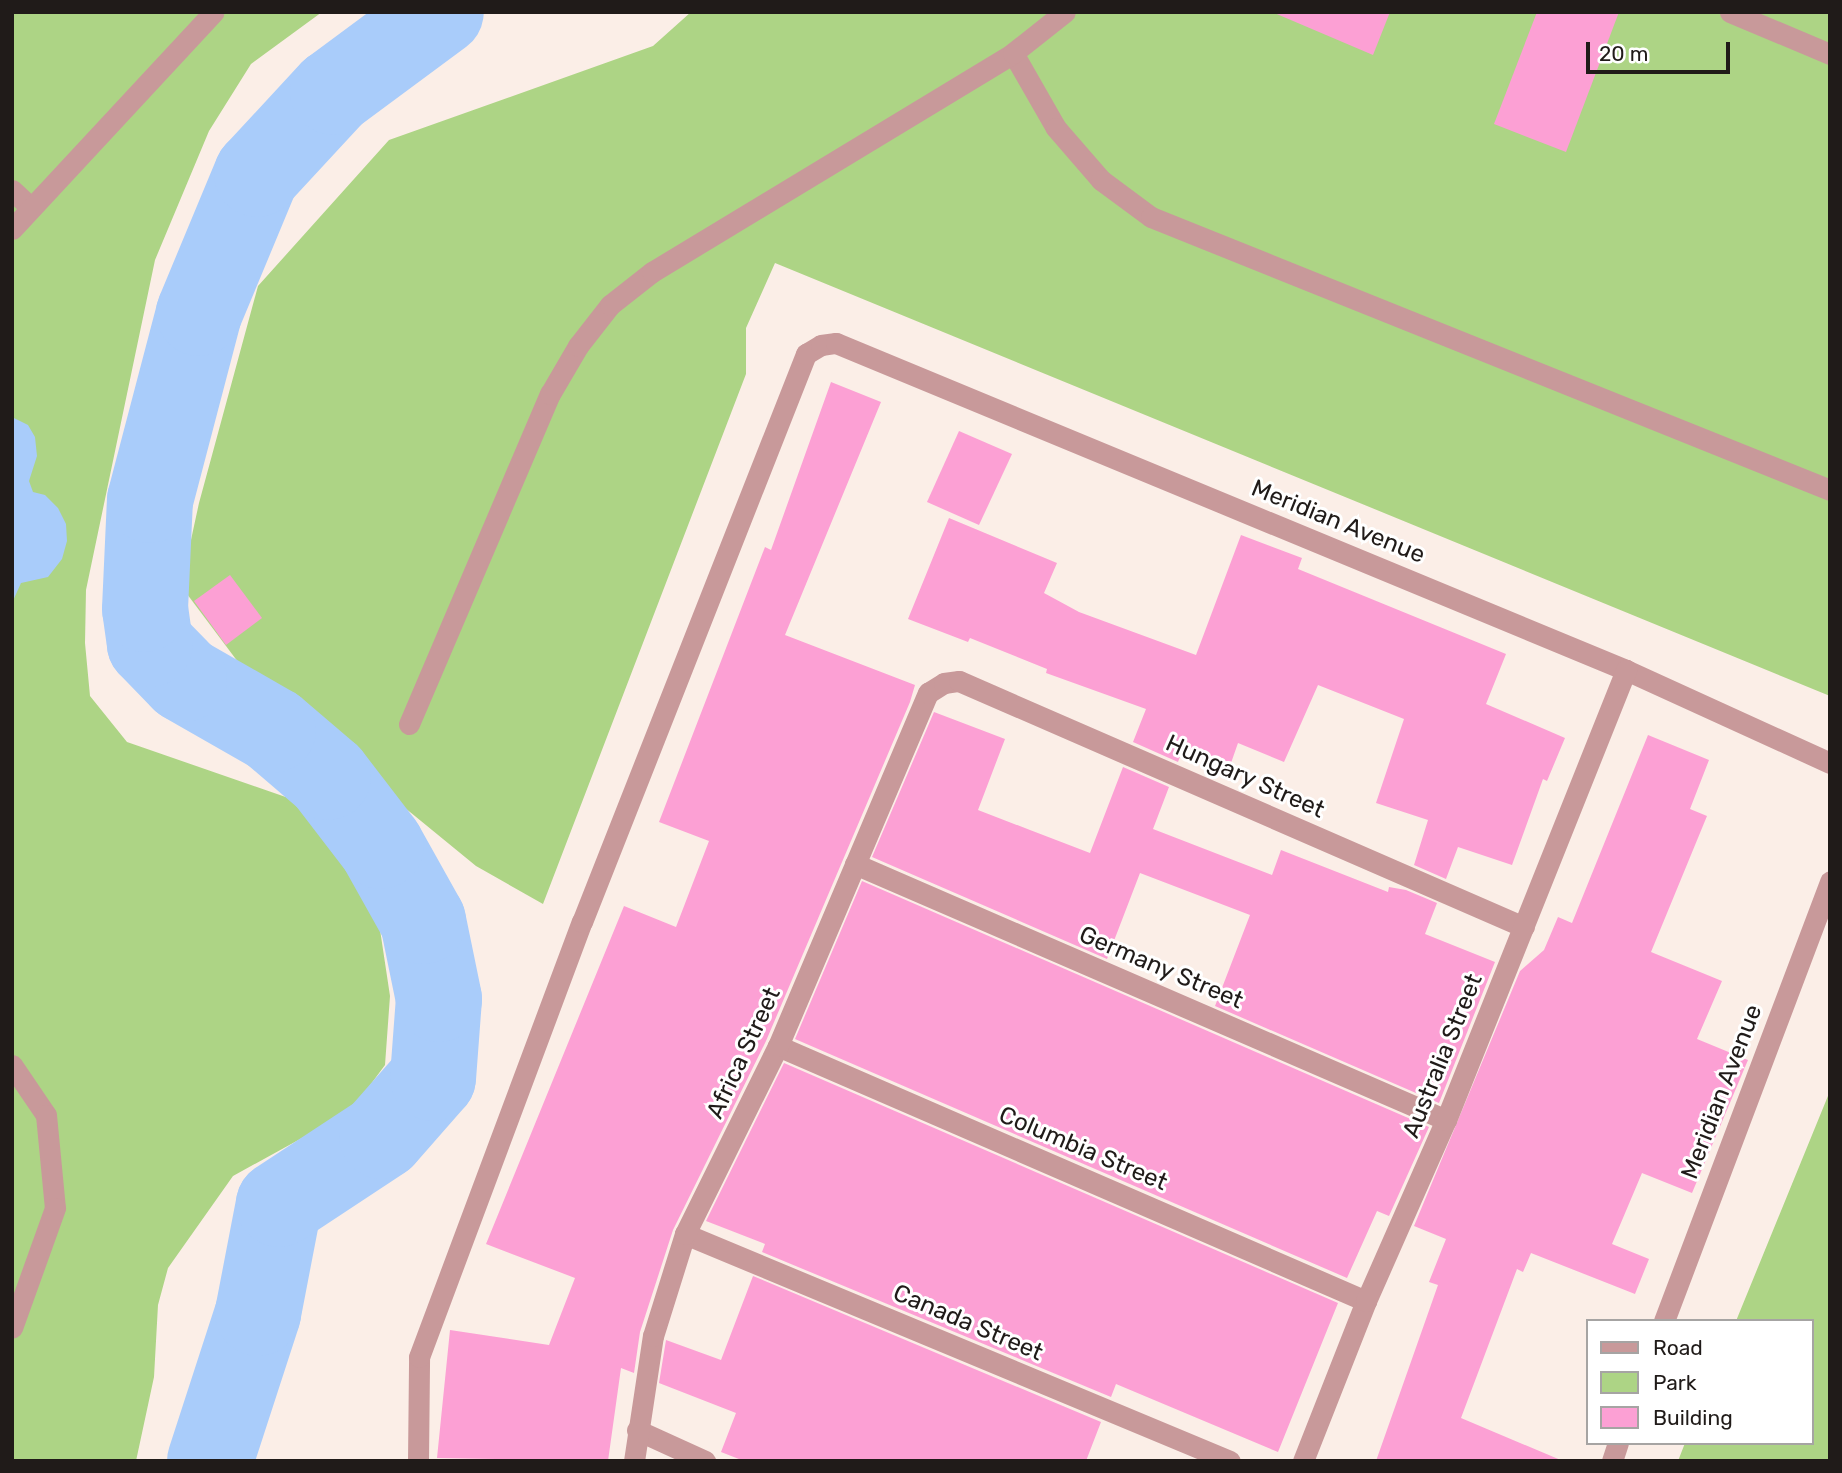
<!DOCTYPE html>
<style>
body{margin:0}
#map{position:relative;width:1842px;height:1473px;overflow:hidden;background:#fbeee7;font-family:Rubik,sans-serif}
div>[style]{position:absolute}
.green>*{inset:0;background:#add485}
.water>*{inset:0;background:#a9ccfa}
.river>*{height:86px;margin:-43px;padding:0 43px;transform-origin:43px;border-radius:43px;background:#a9ccfa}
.building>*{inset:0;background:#fca0d4}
.minor>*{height:21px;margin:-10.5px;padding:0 10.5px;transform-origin:10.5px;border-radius:10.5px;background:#c8999a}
span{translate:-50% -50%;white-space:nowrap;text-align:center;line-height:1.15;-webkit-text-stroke:6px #fff;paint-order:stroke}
.street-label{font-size:24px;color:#201b19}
.frame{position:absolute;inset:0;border:14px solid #201b19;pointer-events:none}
.legend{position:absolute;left:1586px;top:1319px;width:228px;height:126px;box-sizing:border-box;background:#fff;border:2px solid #a6a4a3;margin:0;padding:9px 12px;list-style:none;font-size:21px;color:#201b19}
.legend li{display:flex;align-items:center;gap:14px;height:35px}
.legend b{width:35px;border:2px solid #a6a4a3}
.scale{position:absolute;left:1586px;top:42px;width:144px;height:32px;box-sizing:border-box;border:4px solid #201b19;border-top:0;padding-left:9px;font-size:21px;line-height:24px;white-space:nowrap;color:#201b19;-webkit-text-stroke:5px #fff;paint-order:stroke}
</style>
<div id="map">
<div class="green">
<div style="clip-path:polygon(12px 12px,322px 12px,251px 64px,209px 131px,155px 260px,86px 590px,85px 643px,90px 696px,127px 742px,300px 802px,345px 860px,379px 923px,390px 996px,385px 1065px,351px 1111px,233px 1176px,168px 1268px,158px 1305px,154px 1377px,136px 1461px,12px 1461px)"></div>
<div style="clip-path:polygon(691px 12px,1830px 12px,1830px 696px,775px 263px,746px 328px,746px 374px,543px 904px,476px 866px,256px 686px,181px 586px,199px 503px,258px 286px,389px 140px,653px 46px)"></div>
<div style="clip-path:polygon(1830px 1091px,1830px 1461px,1678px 1461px,1685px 1443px,1812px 1443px,1812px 1321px,1736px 1321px)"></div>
</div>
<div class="water">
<div style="clip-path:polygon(12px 417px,28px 425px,35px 437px,37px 456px,29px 481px,33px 492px,45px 495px,58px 508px,66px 524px,67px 541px,62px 559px,48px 577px,21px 583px,12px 603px)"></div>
</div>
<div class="river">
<div style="left:210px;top:1461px;width:156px;rotate:-72deg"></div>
<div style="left:258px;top:1313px;width:111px;rotate:-79.1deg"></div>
<div style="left:279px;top:1204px;width:123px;rotate:-33.4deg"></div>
<div style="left:382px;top:1136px;width:77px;rotate:-48.7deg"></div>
<div style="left:433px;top:1078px;width:79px;rotate:-85.7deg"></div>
<div style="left:439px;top:999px;width:80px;rotate:-101.6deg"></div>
<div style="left:423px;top:921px;width:86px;rotate:-119.2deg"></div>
<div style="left:381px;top:846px;width:87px;rotate:-127.5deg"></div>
<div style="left:328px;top:777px;width:72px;rotate:-139.5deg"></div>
<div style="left:273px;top:730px;width:103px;rotate:-150.2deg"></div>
<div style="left:184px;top:679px;width:49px;rotate:-134.2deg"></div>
<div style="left:150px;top:644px;width:35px;rotate:-98deg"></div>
<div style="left:145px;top:609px;width:109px;rotate:-87.4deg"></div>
<div style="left:150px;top:500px;width:193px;rotate:-75.3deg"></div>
<div style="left:199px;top:313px;width:151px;rotate:-67.4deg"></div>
<div style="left:257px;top:174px;width:112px;rotate:-47.2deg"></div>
<div style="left:333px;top:92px;width:134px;rotate:-36.5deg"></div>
</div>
<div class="building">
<div style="clip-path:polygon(1272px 12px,1390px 12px,1373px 55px)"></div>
<div style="clip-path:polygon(1537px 12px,1619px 12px,1566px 152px,1494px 124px)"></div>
<div style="clip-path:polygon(831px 382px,881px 402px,785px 635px,915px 685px,910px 702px,766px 1041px,673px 1230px,640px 1332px,634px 1373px,621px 1368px,608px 1461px,437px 1458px,450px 1330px,549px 1345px,575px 1278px,486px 1244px,624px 906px,676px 927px,709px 841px,659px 822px,765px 547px,771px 550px)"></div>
<div style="clip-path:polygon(959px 431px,1012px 454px,979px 525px,927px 502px)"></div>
<div style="clip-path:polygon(949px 518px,1057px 563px,1044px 593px,1079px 612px,1196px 655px,1241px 535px,1302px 558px,1298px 569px,1506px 654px,1486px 704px,1565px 738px,1547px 781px,1543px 779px,1512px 865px,1458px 847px,1446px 879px,1414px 865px,1428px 820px,1376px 803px,1404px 719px,1318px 685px,1284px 762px,1238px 743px,1231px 763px,1184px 746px,1178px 762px,1133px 742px,1146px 709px,1046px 673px,1047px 669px,970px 638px,968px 642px,908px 619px)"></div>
<div style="clip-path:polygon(230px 575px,262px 618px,226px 645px,194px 601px)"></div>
<div style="clip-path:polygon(934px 712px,1005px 739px,978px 810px,1030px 830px,1090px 853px,1123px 767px,1169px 787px,1153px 829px,1272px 875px,1281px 850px,1388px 892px,1389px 887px,1406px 890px,1437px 903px,1425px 934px,1495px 962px,1439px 1103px,1215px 1006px,1250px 915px,1140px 873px,1107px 959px,872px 857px)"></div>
<div style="clip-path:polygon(1648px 735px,1709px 760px,1690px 809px,1707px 816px,1651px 952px,1722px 981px,1697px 1039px,1748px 1060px,1692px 1193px,1642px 1173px,1612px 1244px,1649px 1259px,1635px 1294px,1531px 1253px,1523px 1272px,1517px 1269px,1461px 1418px,1563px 1461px,1376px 1461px,1438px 1285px,1429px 1282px,1446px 1239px,1414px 1226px,1520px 971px,1544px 950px,1558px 917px,1572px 923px)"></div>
<div style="clip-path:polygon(862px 881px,1429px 1127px,1389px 1216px,1377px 1211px,1347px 1278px,795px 1039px)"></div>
<div style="clip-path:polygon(784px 1063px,1338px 1303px,1278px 1452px,1116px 1384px,1111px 1397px,762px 1252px,765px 1244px,706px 1221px)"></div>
<div style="clip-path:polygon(753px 1276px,1101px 1422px,1086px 1461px,744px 1461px,721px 1452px,736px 1413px,659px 1383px,666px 1340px,721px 1360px)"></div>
</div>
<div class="minor">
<div style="left:1730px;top:12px;width:108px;rotate:22.8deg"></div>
<div style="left:1013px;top:53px;width:86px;rotate:60.2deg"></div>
<div style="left:1056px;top:128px;width:69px;rotate:49.1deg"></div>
<div style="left:1101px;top:180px;width:62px;rotate:36.5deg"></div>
<div style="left:1151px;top:217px;width:732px;rotate:21.9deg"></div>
<div style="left:12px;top:190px;width:26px;rotate:43deg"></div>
<div style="left:12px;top:229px;width:296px;rotate:-47.1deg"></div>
<div style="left:409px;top:724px;width:359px;rotate:-66.9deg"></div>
<div style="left:550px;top:394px;width:56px;rotate:-59.7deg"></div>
<div style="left:578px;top:346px;width:52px;rotate:-52deg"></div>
<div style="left:610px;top:305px;width:53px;rotate:-38.2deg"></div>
<div style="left:652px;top:272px;width:422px;rotate:-31.2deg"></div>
<div style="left:1013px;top:53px;width:66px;rotate:-38.3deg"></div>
<div style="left:855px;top:864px;width:644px;rotate:23.42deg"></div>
<div style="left:778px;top:1046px;width:641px;rotate:23.45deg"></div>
<div style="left:12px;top:1065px;width:60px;rotate:55.8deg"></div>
<div style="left:46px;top:1115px;width:93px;rotate:84.5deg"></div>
<div style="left:55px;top:1208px;width:127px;rotate:109.7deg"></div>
<div style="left:685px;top:1234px;width:590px;rotate:22.61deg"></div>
<div style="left:1664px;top:1321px;width:470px;rotate:-69.3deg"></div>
<div style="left:637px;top:1430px;width:75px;rotate:24.5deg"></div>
<div style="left:418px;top:1461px;width:104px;rotate:-89.4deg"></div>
<div style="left:419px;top:1357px;width:465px;rotate:-69.5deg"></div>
<div style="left:582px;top:922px;width:611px;rotate:-68.48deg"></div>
<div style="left:806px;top:354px;width:17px;rotate:-31deg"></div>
<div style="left:821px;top:345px;width:15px;rotate:-8deg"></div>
<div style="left:836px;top:343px;width:855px;rotate:22.49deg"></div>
<div style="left:1626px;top:670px;width:224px;rotate:24.5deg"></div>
<div style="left:634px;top:1461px;width:126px;rotate:-81.4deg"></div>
<div style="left:653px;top:1336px;width:107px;rotate:-72.6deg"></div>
<div style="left:685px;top:1234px;width:210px;rotate:-63.7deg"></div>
<div style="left:778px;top:1046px;width:384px;rotate:-67deg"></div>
<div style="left:928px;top:693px;width:19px;rotate:-32deg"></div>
<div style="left:944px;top:683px;width:15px;rotate:-8deg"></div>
<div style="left:959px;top:681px;width:616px;rotate:23.53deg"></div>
<div style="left:1303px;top:1461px;width:172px;rotate:-68.5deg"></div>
<div style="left:1366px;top:1301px;width:198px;rotate:-66.2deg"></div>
<div style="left:1446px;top:1120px;width:485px;rotate:-68.2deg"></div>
<div style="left:1612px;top:1461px;width:19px;rotate:-72deg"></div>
</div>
<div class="street-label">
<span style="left:1338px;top:522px;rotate:22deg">Meridian Avenue</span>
<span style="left:1245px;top:777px;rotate:24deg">Hungary Street</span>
<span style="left:1161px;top:968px;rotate:23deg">Germany Street</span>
<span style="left:744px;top:1053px;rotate:-65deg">Africa Street</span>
<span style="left:1443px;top:1056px;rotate:-68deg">Australia Street</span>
<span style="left:1722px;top:1092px;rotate:-69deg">Meridian Avenue</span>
<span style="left:1083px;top:1149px;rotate:23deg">Columbia Street</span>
<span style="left:968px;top:1323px;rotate:23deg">Canada Street</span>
</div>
<div class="frame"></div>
<ul class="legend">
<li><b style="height:9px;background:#c8999a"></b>Road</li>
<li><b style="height:19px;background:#add485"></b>Park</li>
<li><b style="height:19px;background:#fca0d4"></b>Building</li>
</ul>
<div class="scale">20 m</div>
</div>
